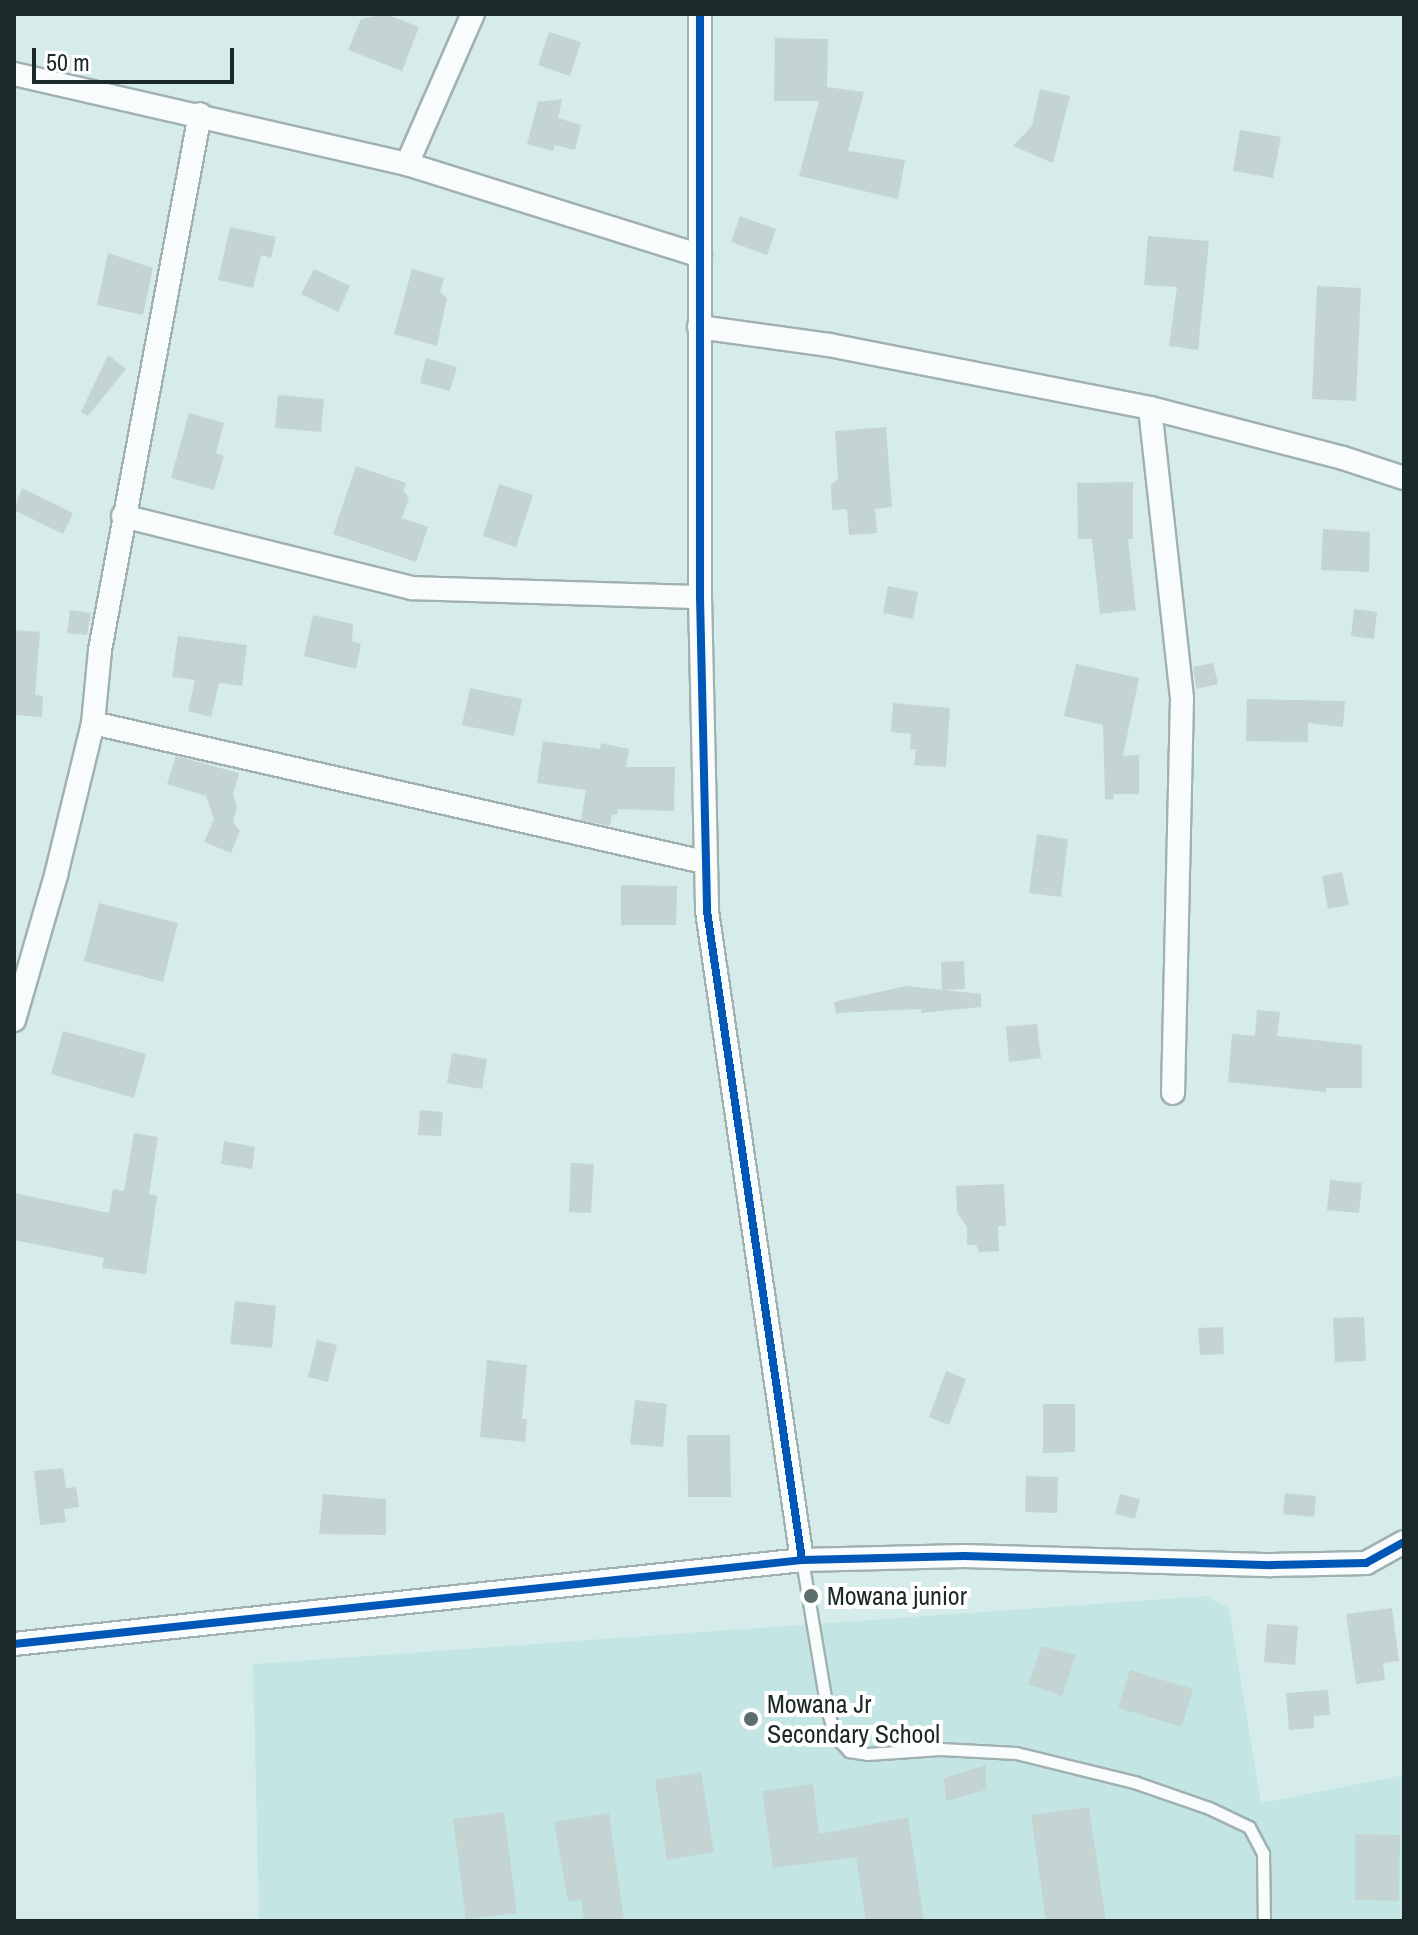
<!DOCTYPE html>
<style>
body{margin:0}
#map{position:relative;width:1418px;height:1935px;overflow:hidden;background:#d6eceb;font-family:"Archivo Narrow",sans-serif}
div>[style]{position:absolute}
.built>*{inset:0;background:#c3e6e5}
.building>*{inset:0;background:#c3d4d3}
.roads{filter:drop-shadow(2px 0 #a0b1b0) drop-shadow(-2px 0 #a0b1b0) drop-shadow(0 2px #a0b1b0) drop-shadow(0 -2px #a0b1b0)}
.lane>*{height:11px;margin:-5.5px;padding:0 5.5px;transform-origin:5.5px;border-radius:5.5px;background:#f9fcfc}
.street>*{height:22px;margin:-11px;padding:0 11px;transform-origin:11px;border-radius:11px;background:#f9fcfc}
.cycleway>*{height:8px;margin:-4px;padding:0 4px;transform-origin:4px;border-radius:4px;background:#0057b8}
.dots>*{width:22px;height:22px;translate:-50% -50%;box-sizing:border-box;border:4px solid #fff;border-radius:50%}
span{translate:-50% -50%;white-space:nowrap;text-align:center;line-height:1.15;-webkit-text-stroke:8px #fff;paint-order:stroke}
.poi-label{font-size:26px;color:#1b2929}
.left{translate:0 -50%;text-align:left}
.frame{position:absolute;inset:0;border:16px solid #1b2929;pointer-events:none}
.scale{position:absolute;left:32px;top:48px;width:202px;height:36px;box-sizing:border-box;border:4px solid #1b2929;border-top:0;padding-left:10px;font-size:24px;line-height:28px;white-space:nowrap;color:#1b2929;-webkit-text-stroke:6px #fff;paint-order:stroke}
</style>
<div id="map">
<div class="built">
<div style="clip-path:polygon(1205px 1596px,1229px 1608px,1261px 1803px,1404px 1775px,1404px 1921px,259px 1921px,253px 1664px)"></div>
</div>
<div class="building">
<div style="clip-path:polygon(386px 14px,419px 27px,402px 71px,348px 50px,361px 19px)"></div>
<div style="clip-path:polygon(549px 32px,581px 42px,570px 76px,538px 65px)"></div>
<div style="clip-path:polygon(775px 38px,828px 39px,827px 87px,864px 92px,848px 151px,905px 160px,898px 199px,799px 176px,819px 101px,774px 101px)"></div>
<div style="clip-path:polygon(1040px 89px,1070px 96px,1053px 163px,1013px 146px,1032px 126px)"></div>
<div style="clip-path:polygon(562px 99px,558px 118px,581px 125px,575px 150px,555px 145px,553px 151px,527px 144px,538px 102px)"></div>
<div style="clip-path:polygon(1240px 130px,1281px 137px,1273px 178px,1233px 171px)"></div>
<div style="clip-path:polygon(740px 216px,776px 229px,767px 255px,731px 242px)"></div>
<div style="clip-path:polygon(230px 227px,276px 237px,271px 258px,261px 255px,253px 288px,218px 280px)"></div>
<div style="clip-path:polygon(1148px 236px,1209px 241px,1198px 350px,1169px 346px,1177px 287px,1144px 285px)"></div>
<div style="clip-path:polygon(108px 253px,153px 268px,143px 315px,97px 305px)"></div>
<div style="clip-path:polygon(314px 269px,350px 286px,338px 312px,301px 294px)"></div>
<div style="clip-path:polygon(412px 269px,444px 278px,440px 292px,447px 298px,437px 346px,394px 334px)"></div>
<div style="clip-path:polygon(1317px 286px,1361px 288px,1356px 401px,1312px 399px)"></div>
<div style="clip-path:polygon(108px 355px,126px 369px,88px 416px,81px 412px)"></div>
<div style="clip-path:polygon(426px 358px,457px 367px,450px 391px,420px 383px)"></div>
<div style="clip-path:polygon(278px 395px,324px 399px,321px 432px,275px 428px)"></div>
<div style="clip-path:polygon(189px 413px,224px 423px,216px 453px,224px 456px,214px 490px,171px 478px)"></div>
<div style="clip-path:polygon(886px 427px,892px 507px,875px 509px,877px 533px,849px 535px,847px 509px,832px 510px,831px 485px,838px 479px,835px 431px)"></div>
<div style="clip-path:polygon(356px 466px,406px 483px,403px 491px,409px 498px,402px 518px,428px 527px,416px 562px,333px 534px)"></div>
<div style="clip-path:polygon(1133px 482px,1133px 539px,1128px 539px,1136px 610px,1100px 614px,1092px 539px,1078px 539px,1077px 483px)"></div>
<div style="clip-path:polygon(499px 484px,533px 495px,516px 547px,483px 536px)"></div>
<div style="clip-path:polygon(22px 488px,73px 513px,63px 534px,14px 510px)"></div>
<div style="clip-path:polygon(1323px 529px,1370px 532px,1369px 572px,1321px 570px)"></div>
<div style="clip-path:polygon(888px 586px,918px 592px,913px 619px,883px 613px)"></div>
<div style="clip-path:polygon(1354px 609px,1377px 612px,1374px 639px,1351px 636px)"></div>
<div style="clip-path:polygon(70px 610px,91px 613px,87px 635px,67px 633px)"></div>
<div style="clip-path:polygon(313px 615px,353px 624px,352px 641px,361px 644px,356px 669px,304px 656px)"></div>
<div style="clip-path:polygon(14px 630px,40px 632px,35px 695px,43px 696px,42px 717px,14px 715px)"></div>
<div style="clip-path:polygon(178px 636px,247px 645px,242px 686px,219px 683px,211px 717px,188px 711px,195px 680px,172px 677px)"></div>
<div style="clip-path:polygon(1213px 663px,1218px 684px,1196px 689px,1193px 667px)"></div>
<div style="clip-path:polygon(1076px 664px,1139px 678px,1123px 756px,1139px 755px,1139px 794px,1114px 794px,1113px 800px,1105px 799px,1103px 725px,1064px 716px)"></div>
<div style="clip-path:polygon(470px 688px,522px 699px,514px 736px,462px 725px)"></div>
<div style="clip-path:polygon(1247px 699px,1345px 701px,1343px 727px,1308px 723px,1308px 742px,1246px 741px)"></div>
<div style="clip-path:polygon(893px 703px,950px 708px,946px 767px,914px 765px,916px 749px,910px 749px,911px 734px,891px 732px)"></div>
<div style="clip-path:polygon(543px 741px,600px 749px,601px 743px,629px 749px,626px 767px,675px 767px,674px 811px,618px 809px,617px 815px,612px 814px,610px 826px,581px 820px,586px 790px,537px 783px)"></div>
<div style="clip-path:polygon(176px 756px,239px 773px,233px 794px,237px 807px,233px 822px,240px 831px,231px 853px,204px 842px,214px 819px,206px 796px,167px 784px)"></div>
<div style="clip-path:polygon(1037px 834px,1068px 839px,1061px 897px,1029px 893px)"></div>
<div style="clip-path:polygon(1342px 872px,1349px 905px,1328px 909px,1322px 876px)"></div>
<div style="clip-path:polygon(621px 885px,677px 886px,676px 925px,621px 925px)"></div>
<div style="clip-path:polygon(99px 903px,178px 923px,163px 982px,84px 961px)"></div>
<div style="clip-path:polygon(964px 961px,965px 989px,942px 990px,941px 962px)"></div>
<div style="clip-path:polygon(906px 986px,981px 994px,981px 1007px,921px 1013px,921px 1009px,836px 1013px,834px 1002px)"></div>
<div style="clip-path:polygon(1257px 1010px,1280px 1012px,1277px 1036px,1362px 1045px,1362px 1088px,1326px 1088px,1326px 1092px,1228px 1082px,1232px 1034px,1255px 1036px)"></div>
<div style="clip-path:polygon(1037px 1024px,1041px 1058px,1009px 1062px,1006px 1027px)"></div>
<div style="clip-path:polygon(63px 1031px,146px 1054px,134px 1098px,51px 1074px)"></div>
<div style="clip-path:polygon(452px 1053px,487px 1059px,482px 1089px,447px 1083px)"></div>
<div style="clip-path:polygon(420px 1110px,443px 1112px,441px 1136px,418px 1135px)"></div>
<div style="clip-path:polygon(134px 1133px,158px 1137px,149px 1194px,157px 1196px,146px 1274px,102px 1268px,104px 1258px,14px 1240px,14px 1193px,109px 1213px,113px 1189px,124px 1191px)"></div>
<div style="clip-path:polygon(224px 1141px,255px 1147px,252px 1169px,221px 1164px)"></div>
<div style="clip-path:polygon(571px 1163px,594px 1164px,591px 1213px,569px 1212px)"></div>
<div style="clip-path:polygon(1330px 1180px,1362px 1183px,1359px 1213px,1327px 1210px)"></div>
<div style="clip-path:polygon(1004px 1184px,1006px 1226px,998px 1226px,999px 1251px,979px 1252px,976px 1245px,967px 1245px,967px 1227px,957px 1213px,956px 1186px)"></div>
<div style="clip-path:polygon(235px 1301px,276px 1306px,272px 1348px,230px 1344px)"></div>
<div style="clip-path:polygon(1364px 1317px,1366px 1361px,1335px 1362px,1333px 1318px)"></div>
<div style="clip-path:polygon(1223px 1327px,1224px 1354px,1200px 1355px,1198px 1328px)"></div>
<div style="clip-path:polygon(317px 1340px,337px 1345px,328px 1382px,308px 1377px)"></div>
<div style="clip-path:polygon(487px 1360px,527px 1365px,522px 1419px,527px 1419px,525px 1442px,480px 1437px)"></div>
<div style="clip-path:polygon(946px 1371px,966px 1379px,949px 1425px,929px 1417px)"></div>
<div style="clip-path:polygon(635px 1400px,667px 1404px,663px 1447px,630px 1444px)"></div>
<div style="clip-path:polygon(1043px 1404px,1075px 1404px,1075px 1452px,1043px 1453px)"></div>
<div style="clip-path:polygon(687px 1435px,730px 1435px,731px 1497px,688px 1497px)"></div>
<div style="clip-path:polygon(63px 1468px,66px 1488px,76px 1487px,79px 1507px,64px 1509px,66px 1522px,40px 1525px,34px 1471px)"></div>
<div style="clip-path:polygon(1026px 1476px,1058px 1477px,1057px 1513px,1025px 1512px)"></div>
<div style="clip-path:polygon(1285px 1493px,1316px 1496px,1314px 1517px,1283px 1514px)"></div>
<div style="clip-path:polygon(323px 1494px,386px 1499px,386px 1535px,319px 1534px)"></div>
<div style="clip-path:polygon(1120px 1494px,1140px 1499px,1135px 1519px,1115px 1514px)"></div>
<div style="clip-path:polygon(1392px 1608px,1399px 1661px,1383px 1663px,1385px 1680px,1356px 1684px,1346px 1614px)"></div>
<div style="clip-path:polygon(1267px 1624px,1298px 1626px,1295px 1665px,1264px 1662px)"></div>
<div style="clip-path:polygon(1042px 1646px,1076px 1655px,1062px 1696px,1028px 1684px)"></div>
<div style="clip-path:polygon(1130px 1670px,1193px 1689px,1182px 1727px,1118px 1708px)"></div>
<div style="clip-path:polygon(1328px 1690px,1330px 1715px,1314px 1716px,1314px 1728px,1289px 1730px,1286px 1693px)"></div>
<div style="clip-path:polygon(986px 1765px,986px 1790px,946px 1801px,944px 1778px)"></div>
<div style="clip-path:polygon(701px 1772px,714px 1852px,667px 1860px,655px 1780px)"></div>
<div style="clip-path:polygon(813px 1784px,819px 1834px,908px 1817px,924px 1921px,866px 1921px,856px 1857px,773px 1868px,762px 1791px)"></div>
<div style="clip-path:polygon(1089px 1807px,1106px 1921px,1046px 1921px,1031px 1815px)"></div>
<div style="clip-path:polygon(504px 1812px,517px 1913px,466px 1919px,453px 1819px)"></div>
<div style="clip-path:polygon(609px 1813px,624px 1921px,584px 1921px,581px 1900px,568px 1902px,554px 1822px)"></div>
<div style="clip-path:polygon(1355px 1834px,1400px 1835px,1399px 1901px,1355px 1900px)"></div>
</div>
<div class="roads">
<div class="lane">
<div style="left:802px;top:1560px;width:151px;rotate:80.5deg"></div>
<div style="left:827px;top:1709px;width:28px;rotate:73deg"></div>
<div style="left:835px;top:1736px;width:21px;rotate:47deg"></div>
<div style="left:849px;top:1751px;width:18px;rotate:9deg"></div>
<div style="left:867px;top:1754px;width:73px;rotate:-3.9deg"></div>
<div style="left:940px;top:1749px;width:76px;rotate:3deg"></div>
<div style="left:1016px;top:1753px;width:122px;rotate:13.8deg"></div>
<div style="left:1134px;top:1782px;width:79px;rotate:19.1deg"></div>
<div style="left:1209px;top:1808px;width:44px;rotate:25.4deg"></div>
<div style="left:1249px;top:1827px;width:30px;rotate:62deg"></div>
<div style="left:1263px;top:1853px;width:68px;rotate:89.2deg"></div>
</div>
<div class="street">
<div style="left:700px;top:14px;width:583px;rotate:90deg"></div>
<div style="left:700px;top:597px;width:314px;rotate:88.7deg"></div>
<div style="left:707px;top:911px;width:656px;rotate:81.67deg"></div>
<div style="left:14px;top:74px;width:403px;rotate:12.9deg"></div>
<div style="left:407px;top:164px;width:307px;rotate:17.4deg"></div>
<div style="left:407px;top:164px;width:164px;rotate:-66.3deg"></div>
<div style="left:699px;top:327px;width:131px;rotate:7.9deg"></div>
<div style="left:829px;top:345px;width:327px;rotate:11.1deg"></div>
<div style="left:1150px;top:408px;width:199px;rotate:14.5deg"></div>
<div style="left:1343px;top:458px;width:64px;rotate:18.2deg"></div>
<div style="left:1150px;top:408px;width:292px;rotate:83.7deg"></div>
<div style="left:1182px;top:698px;width:395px;rotate:91.3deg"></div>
<div style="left:123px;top:516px;width:298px;rotate:14deg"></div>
<div style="left:412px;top:588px;width:288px;rotate:1.8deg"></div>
<div style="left:93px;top:723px;width:627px;rotate:12.82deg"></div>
<div style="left:14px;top:1020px;width:151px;rotate:-73.8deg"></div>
<div style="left:56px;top:875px;width:156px;rotate:-76.3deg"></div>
<div style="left:93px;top:723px;width:73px;rotate:-84.5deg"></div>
<div style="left:100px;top:650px;width:545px;rotate:-79.43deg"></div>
<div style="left:14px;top:1644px;width:792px;rotate:-6.08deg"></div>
<div style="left:802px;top:1560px;width:162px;rotate:-1.4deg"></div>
<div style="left:964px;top:1556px;width:308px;rotate:1.7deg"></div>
<div style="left:1272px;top:1565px;width:94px;rotate:-1.2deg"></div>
<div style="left:1366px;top:1563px;width:43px;rotate:-28.9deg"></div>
</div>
</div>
<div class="cycleway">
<div style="left:700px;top:14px;width:583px;rotate:90deg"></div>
<div style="left:700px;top:597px;width:314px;rotate:88.7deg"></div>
<div style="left:707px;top:911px;width:656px;rotate:81.67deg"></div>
<div style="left:14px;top:1644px;width:792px;rotate:-6.08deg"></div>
<div style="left:802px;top:1560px;width:162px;rotate:-1.4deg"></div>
<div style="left:964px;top:1556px;width:308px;rotate:1.7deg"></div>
<div style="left:1272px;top:1565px;width:94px;rotate:-1.2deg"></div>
<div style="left:1366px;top:1563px;width:43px;rotate:-28.9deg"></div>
</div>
<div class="dots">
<div style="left:811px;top:1596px;background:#5c6d6d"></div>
<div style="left:751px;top:1719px;background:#5c6d6d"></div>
</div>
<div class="poi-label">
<span class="left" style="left:827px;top:1596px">Mowana junior</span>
<span class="left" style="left:767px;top:1719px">Mowana Jr<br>Secondary School</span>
</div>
<div class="frame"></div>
<div class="scale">50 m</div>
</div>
